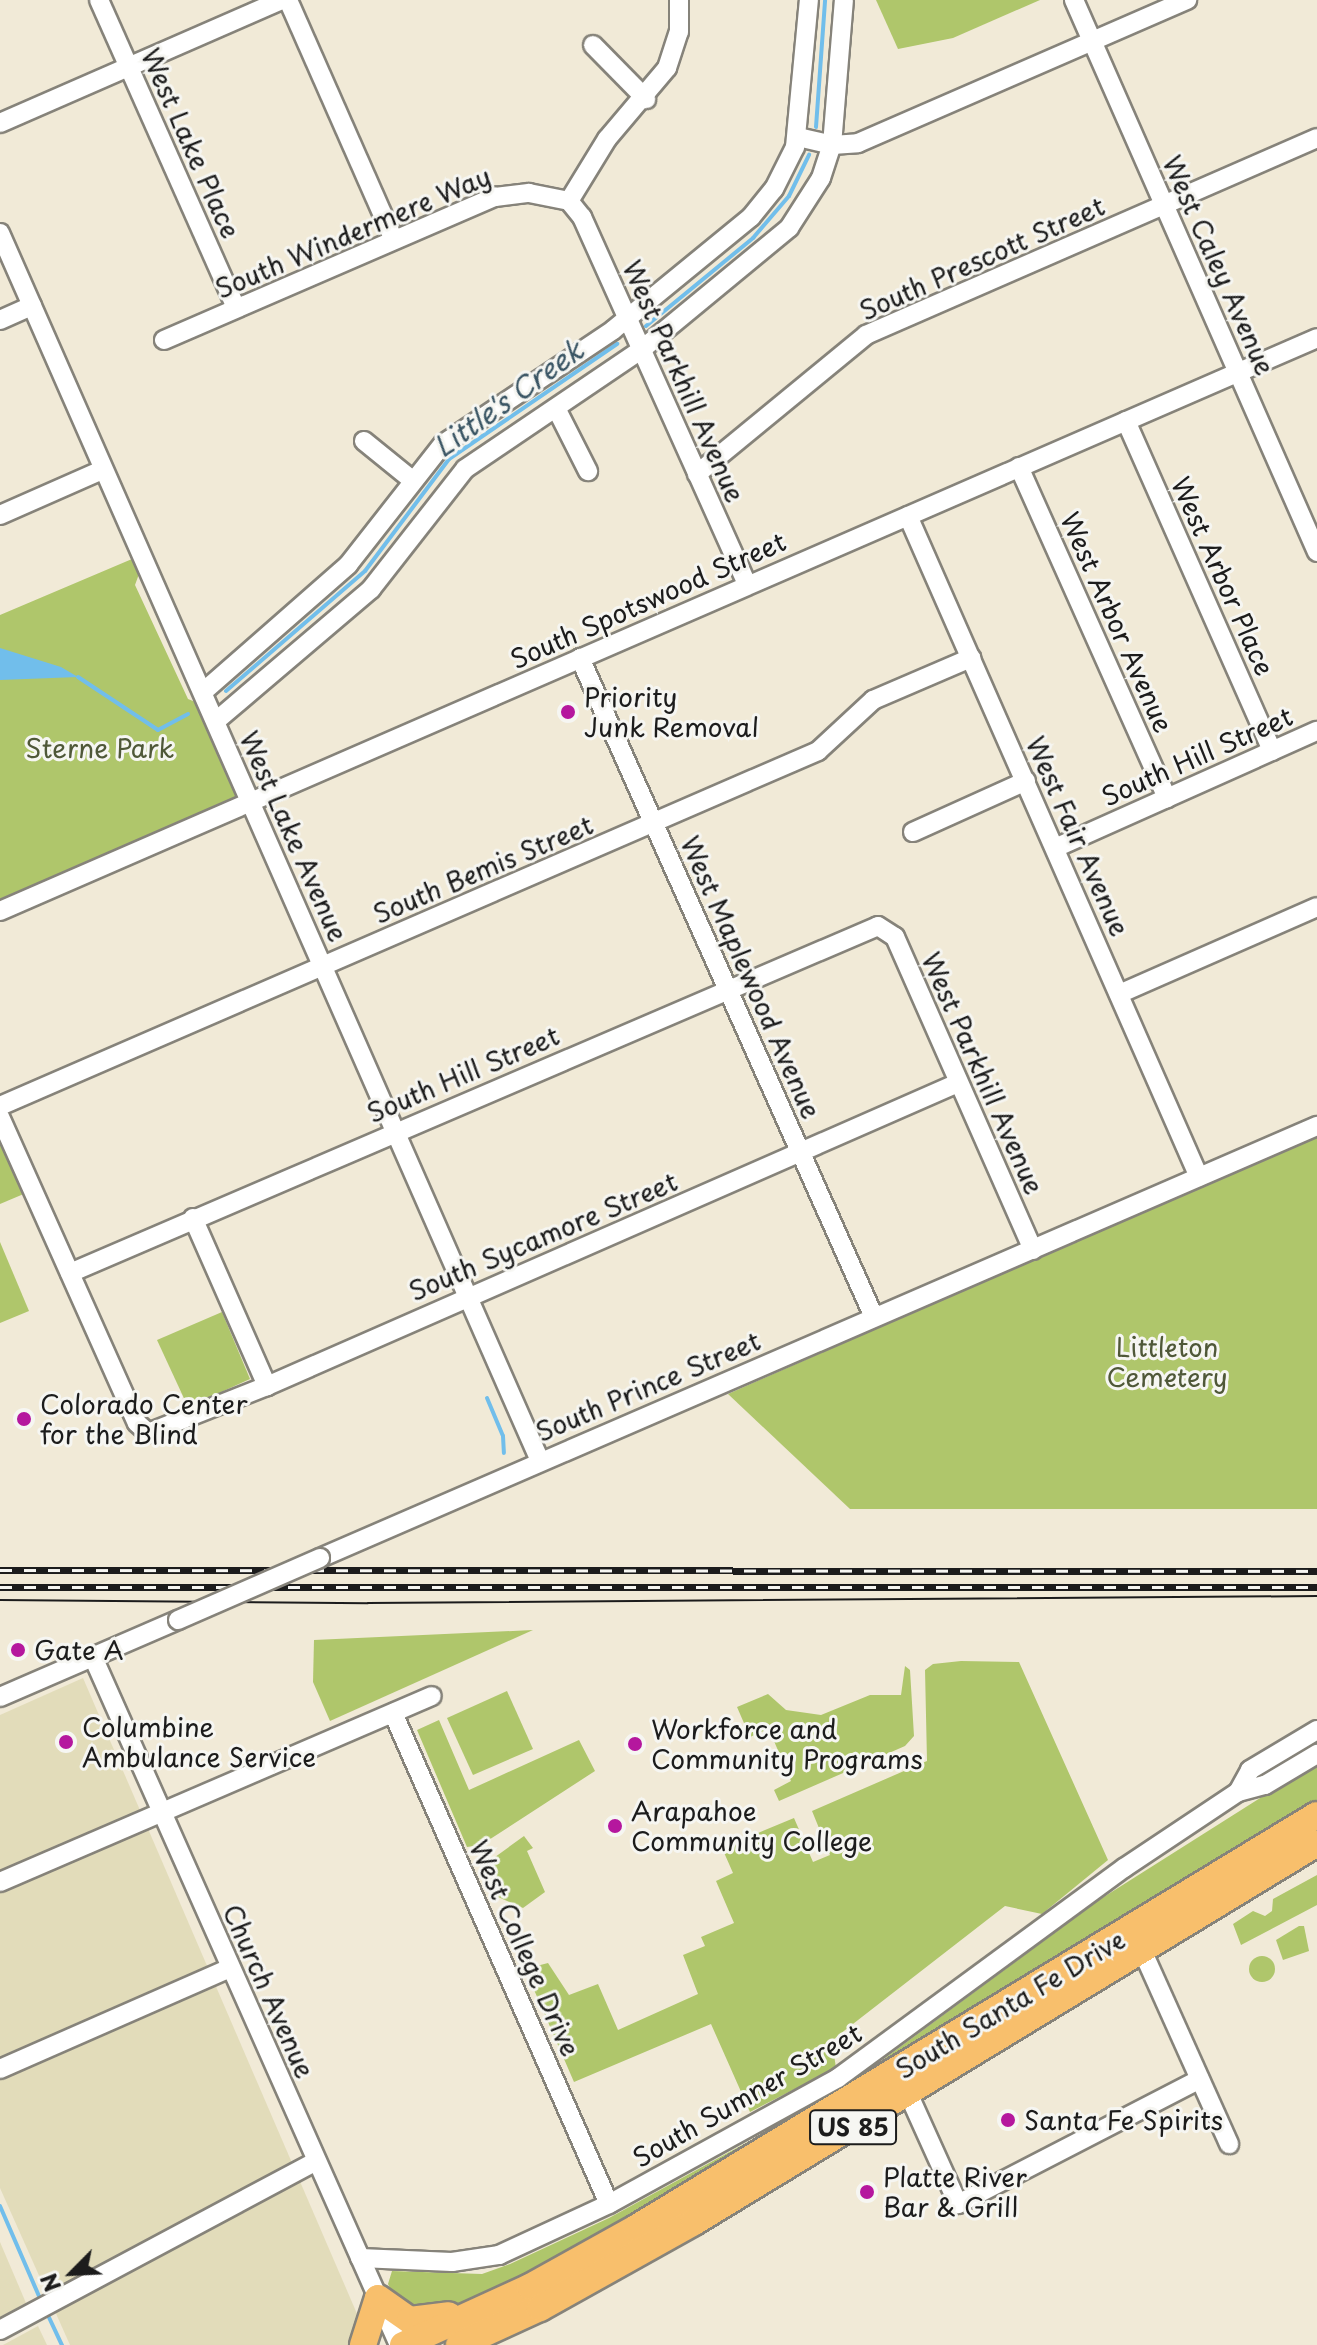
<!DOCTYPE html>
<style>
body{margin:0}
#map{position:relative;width:1317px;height:2345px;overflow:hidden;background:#f1ead7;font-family:"Playpen Sans",sans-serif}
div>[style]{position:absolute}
.built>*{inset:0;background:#e2dcba}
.green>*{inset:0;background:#afc66b}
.round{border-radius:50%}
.water>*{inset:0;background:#71beeb}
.stream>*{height:4px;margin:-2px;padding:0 2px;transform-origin:2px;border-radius:2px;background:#71beeb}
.roads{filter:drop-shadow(2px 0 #86837a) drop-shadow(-2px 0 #86837a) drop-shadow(0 2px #86837a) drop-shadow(0 -2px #86837a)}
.minor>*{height:18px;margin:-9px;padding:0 9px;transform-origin:9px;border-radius:9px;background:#fff}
.highway>*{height:26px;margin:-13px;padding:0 13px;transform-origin:13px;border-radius:13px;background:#f8bf6c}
.tram>*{height:2px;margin:-1px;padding:0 1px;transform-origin:1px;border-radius:1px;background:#1c1c1c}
.rail>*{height:7px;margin-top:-3.5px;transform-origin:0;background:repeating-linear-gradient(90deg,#f6f6f2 0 12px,#1c1c1c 0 24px);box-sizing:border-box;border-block:2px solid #1c1c1c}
.bridges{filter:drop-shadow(2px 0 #86837a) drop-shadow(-2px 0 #86837a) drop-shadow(0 2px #86837a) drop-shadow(0 -2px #86837a)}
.minor-bridge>*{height:18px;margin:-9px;padding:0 9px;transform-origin:9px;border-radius:9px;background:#fff}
.dots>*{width:22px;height:22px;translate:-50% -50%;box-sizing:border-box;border:4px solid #f6f6f2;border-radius:50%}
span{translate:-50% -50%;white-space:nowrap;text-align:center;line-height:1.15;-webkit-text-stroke:6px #f6f6f2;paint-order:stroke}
.shield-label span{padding:2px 6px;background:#f6f6f2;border:2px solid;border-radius:6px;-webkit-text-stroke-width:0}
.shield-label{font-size:24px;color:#1c1c1c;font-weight:700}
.street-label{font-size:26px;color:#1c1c1c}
.poi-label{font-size:26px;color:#1c1c1c}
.left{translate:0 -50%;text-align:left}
.park-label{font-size:26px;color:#4f5838}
.water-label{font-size:28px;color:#3a5564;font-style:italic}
.north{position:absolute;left:32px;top:2233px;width:80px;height:80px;-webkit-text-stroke:6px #f6f6f2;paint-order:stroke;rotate:246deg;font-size:22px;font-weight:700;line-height:32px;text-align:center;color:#1c1c1c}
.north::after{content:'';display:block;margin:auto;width:28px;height:36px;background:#1c1c1c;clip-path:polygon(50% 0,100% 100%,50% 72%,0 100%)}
</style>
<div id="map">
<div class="built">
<div style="clip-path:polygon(83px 1678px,361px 2323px,354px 2345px,70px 2345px,0 2188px,0 1715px)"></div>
<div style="clip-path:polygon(0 2242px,26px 2303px,0 2317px)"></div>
<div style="clip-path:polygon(38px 2326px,47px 2345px,3px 2345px)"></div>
</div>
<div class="green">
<div style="clip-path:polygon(876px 0,1040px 0,953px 38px,898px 49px)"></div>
<div style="clip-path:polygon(132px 559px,139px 574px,135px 585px,188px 699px,198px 703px,237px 797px,0 899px,0 615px)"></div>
<div style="clip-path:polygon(0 1133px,26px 1193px,0 1204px)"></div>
<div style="clip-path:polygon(1317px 1134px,1317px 1509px,850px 1509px,728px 1394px)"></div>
<div style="clip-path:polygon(0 1242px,29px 1311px,0 1323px)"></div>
<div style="clip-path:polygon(222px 1312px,250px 1379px,188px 1407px,157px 1340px)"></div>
<div style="clip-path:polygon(533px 1630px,330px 1721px,313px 1682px,314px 1640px)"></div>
<div style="clip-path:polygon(961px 1661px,1019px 1662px,1108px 1860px,1042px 1914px,1005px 1906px,840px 2034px,832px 2041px,836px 2068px,750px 2112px,711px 2024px,574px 2082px,525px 1969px,548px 1963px,569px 1995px,598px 1984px,618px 2030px,698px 1994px,683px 1955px,705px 1946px,701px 1937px,734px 1923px,716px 1881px,733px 1873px,722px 1848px,794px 1818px,813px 1862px,830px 1855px,812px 1811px,927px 1761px,925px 1670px,933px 1664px)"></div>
<div style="clip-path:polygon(905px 1666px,910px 1670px,914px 1736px,905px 1746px,779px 1801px,774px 1790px,791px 1781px,771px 1734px,768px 1729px,750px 1737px,737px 1707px,768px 1694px,786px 1710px,821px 1715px,870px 1695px,901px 1695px)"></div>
<div style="clip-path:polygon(507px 1691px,533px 1749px,473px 1775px,447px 1718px)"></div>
<div style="clip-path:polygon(439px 1720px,469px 1790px,579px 1740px,595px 1771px,481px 1845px,467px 1847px,417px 1730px)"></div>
<div style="clip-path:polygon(1317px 1762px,1317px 1800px,796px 2128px,514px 2282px,430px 2318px,398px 2305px,388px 2284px,392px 2271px,482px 2274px,510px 2264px,609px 2218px,839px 2092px,1099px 1900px)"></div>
<div style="clip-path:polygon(524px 1836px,533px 1848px,527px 1851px,545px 1892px,523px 1908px,498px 1897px,484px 1865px)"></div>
<div style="clip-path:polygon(1317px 1875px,1317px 1905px,1241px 1945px,1233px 1924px,1253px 1911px,1265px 1916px,1272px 1911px,1273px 1899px)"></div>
<div style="clip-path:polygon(1299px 1926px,1304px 1926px,1309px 1951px,1283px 1960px,1276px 1940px)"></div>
<div class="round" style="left:1249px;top:1956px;width:26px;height:26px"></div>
</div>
<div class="water">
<div style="clip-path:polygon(0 648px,61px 667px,78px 677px,0 680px)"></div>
</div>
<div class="stream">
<div style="left:816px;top:127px;width:127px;rotate:-85.9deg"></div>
<div style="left:646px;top:326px;width:139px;rotate:-39.4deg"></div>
<div style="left:753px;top:238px;width:55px;rotate:-49.4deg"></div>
<div style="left:789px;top:196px;width:46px;rotate:-64deg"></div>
<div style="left:78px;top:677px;width:96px;rotate:33.5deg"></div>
<div style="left:158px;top:730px;width:34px;rotate:-28deg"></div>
<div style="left:226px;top:691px;width:184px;rotate:-40.8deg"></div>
<div style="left:365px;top:571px;width:140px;rotate:-53.1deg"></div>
<div style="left:449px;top:459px;width:204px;rotate:-34.4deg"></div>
<div style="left:487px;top:1398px;width:41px;rotate:67.2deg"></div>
<div style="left:503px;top:1436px;width:17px;rotate:87deg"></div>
<div style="left:0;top:2206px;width:106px;rotate:66.6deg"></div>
<div style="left:46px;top:2311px;width:38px;rotate:65deg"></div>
</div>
<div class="roads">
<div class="minor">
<div style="left:99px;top:0;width:337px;rotate:66deg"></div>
<div style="left:288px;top:0;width:262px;rotate:66.2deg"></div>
<div style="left:1074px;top:0;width:603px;rotate:66.24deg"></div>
<div style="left:593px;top:45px;width:76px;rotate:45.5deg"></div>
<div style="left:0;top:123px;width:307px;rotate:-23.6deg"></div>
<div style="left:798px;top:137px;width:35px;rotate:13deg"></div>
<div style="left:832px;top:145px;width:26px;rotate:-4deg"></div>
<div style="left:858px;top:143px;width:359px;rotate:-23.5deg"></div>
<div style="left:569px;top:201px;width:21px;rotate:51deg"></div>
<div style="left:582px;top:217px;width:402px;rotate:65.8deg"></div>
<div style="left:569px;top:201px;width:73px;rotate:-58.5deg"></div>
<div style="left:607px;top:139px;width:93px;rotate:-49.8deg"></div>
<div style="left:667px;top:68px;width:38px;rotate:-72deg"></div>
<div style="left:679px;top:32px;width:32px;rotate:-90deg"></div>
<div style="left:0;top:233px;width:1341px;rotate:66.26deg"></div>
<div style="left:0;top:320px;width:35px;rotate:-24deg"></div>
<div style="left:164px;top:340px;width:361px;rotate:-23.4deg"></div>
<div style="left:495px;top:197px;width:34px;rotate:-7deg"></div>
<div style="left:529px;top:193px;width:41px;rotate:11.3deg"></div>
<div style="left:556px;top:408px;width:71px;rotate:63.1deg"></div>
<div style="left:1126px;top:421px;width:361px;rotate:66.1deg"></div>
<div style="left:364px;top:441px;width:62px;rotate:39.1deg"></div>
<div style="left:1019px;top:467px;width:363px;rotate:65.9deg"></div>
<div style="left:697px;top:474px;width:219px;rotate:-39.4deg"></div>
<div style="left:866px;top:335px;width:492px;rotate:-23.6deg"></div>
<div style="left:0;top:515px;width:111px;rotate:-23.8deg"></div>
<div style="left:908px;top:516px;width:722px;rotate:66.24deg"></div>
<div style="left:580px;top:658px;width:722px;rotate:65.96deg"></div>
<div style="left:203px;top:692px;width:193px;rotate:-41.2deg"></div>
<div style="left:348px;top:565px;width:154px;rotate:-51.9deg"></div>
<div style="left:443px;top:444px;width:205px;rotate:-33.8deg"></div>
<div style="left:613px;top:330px;width:178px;rotate:-39.3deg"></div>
<div style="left:751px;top:217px;width:36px;rotate:-51deg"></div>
<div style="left:774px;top:189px;width:47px;rotate:-63.4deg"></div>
<div style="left:795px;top:147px;width:148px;rotate:-84.6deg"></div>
<div style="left:216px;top:721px;width:204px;rotate:-40.4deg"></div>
<div style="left:371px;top:589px;width:152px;rotate:-51.9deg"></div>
<div style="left:465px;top:469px;width:212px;rotate:-34.1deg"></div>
<div style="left:641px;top:350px;width:192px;rotate:-39.5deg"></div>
<div style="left:789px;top:228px;width:59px;rotate:-57.4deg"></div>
<div style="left:821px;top:178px;width:35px;rotate:-72deg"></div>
<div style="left:832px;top:145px;width:145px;rotate:-85.3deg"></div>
<div style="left:913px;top:832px;width:124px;rotate:-24.3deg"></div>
<div style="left:1055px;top:848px;width:287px;rotate:-24.1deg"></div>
<div style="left:0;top:911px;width:1436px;rotate:-23.51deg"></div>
<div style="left:1119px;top:994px;width:216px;rotate:-23.7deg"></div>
<div style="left:0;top:1106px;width:892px;rotate:-23.46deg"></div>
<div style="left:818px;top:751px;width:75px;rotate:-42.8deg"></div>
<div style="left:873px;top:700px;width:107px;rotate:-23.2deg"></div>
<div style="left:0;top:1117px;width:335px;rotate:65.9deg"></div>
<div style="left:137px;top:1423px;width:15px;rotate:42deg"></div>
<div style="left:148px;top:1433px;width:128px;rotate:-21.6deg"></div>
<div style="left:267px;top:1386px;width:755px;rotate:-23.68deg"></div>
<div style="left:193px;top:1218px;width:184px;rotate:66.2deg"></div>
<div style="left:70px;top:1273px;width:879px;rotate:-23.24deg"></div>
<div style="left:878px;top:926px;width:20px;rotate:33deg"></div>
<div style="left:895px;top:937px;width:342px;rotate:66.2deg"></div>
<div style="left:320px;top:1558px;width:1087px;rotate:-23.43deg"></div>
<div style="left:93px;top:1657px;width:753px;rotate:66.02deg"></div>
<div style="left:0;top:1697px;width:194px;rotate:-23.4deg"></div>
<div style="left:393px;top:1713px;width:536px;rotate:66.25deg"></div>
<div style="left:1238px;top:1792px;width:25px;rotate:-61deg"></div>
<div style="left:1250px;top:1770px;width:78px;rotate:-30.8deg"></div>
<div style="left:0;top:1882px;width:470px;rotate:-23.3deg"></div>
<div style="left:1137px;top:1939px;width:225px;rotate:65.8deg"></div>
<div style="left:0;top:2069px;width:251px;rotate:-23.7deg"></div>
<div style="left:903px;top:2082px;width:134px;rotate:65.7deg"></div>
<div style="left:958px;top:2204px;width:272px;rotate:-27.3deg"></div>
<div style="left:360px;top:2258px;width:92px;rotate:2.5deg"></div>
<div style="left:452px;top:2262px;width:48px;rotate:-8.5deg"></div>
<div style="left:499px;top:2255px;width:121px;rotate:-24.9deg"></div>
<div style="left:609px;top:2204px;width:261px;rotate:-28.8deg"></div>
<div style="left:838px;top:2078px;width:355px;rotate:-36.3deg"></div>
<div style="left:1124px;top:1868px;width:137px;rotate:-33.7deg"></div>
<div style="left:1238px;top:1792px;width:28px;rotate:-15deg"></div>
<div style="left:1265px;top:1785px;width:61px;rotate:-30.8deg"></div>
<div style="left:0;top:2330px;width:358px;rotate:-28.1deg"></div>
</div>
<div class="highway">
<div style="left:363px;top:2345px;width:49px;rotate:-72.3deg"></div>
<div style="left:378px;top:2298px;width:39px;rotate:35deg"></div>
<div style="left:410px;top:2320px;width:39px;rotate:-7deg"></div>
<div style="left:403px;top:2345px;width:140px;rotate:-24.5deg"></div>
<div style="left:530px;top:2287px;width:121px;rotate:-29.1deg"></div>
<div style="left:636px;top:2228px;width:796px;rotate:-31.24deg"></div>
<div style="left:459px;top:2345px;width:89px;rotate:-24.6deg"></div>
<div style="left:540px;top:2308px;width:176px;rotate:-29.2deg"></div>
<div style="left:694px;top:2222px;width:729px;rotate:-31.31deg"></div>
</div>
</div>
<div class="tram">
<div style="left:0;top:1600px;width:368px;rotate:0.5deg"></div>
<div style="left:368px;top:1603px;width:949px;rotate:-0.42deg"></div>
</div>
<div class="rail">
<div style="left:0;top:1570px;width:1317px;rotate:0.04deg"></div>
<div style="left:0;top:1587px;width:1317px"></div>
</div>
<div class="bridges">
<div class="minor-bridge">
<div style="left:178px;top:1620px;width:155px;rotate:-23.6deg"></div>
</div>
</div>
<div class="dots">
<div style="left:568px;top:712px;background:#b5179e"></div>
<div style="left:24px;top:1419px;background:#b5179e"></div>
<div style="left:18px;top:1650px;background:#b5179e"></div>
<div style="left:66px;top:1742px;background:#b5179e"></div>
<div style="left:635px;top:1744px;background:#b5179e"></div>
<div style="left:615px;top:1826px;background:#b5179e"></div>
<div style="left:1008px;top:2120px;background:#b5179e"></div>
<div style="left:867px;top:2192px;background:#b5179e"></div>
</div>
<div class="shield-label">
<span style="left:853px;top:2127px">US 85</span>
</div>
<div class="street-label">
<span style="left:191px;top:143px;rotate:66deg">West Lake Place</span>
<span style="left:353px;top:232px;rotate:-23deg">South Windermere Way</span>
<span style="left:982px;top:258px;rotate:-24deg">South Prescott Street</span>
<span style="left:1219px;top:265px;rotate:66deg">West Caley Avenue</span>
<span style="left:684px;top:381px;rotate:66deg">West Parkhill Avenue</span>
<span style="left:1223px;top:576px;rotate:66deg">West Arbor Place</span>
<span style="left:648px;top:600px;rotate:-24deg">South Spotswood Street</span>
<span style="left:1117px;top:622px;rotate:66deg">West Arbor Avenue</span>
<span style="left:1197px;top:756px;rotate:-24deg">South Hill Street</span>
<span style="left:294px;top:836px;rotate:66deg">West Lake Avenue</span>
<span style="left:1078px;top:836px;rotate:66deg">West Fair Avenue</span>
<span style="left:483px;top:869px;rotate:-23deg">South Bemis Street</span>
<span style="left:751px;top:977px;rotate:66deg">West Maplewood Avenue</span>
<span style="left:983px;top:1073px;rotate:66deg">West Parkhill Avenue</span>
<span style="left:463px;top:1074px;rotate:-23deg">South Hill Street</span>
<span style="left:543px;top:1236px;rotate:-23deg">South Sycamore Street</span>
<span style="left:648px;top:1386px;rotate:-23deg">South Prince Street</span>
<span style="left:525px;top:1948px;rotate:66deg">West College Drive</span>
<span style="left:269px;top:1991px;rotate:66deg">Church Avenue</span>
<span style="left:1010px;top:2004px;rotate:-31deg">South Santa Fe Drive</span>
<span style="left:747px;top:2095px;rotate:-30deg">South Sumner Street</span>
</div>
<div class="poi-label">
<span class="left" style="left:584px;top:712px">Priority<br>Junk Removal</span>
<span class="left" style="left:40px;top:1419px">Colorado Center<br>for the Blind</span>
<span class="left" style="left:34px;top:1650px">Gate A</span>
<span class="left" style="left:82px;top:1742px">Columbine<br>Ambulance Service</span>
<span class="left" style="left:651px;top:1744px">Workforce and<br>Community Programs</span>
<span class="left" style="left:631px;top:1826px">Arapahoe<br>Community College</span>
<span class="left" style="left:1024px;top:2120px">Santa Fe Spirits</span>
<span class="left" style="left:883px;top:2192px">Platte River<br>Bar &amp; Grill</span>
</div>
<div class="park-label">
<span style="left:100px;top:748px">Sterne Park</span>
<span style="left:1167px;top:1362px">Littleton<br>Cemetery</span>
</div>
<div class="water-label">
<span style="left:508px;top:398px;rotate:-36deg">Little's Creek</span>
</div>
<div class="north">N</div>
</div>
